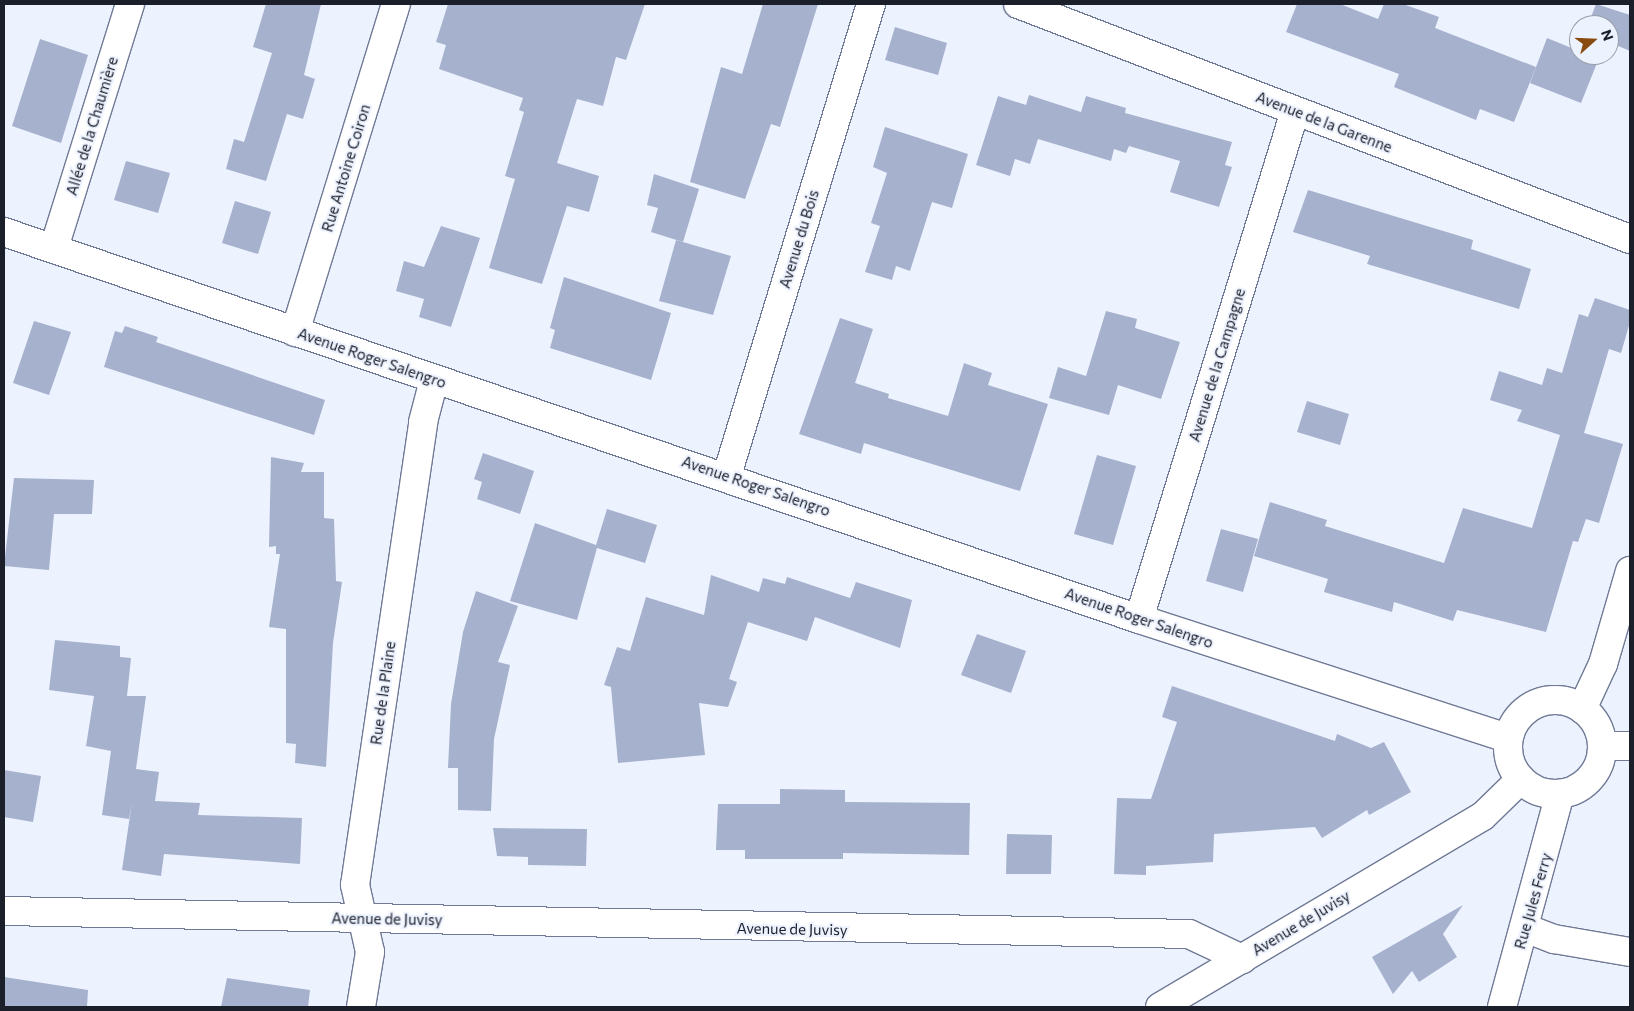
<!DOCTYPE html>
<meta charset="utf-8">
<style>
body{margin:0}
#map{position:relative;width:1634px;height:1011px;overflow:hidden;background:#edf2ff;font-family:Commissioner,sans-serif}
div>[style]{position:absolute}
.building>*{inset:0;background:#a6b1ce}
.roads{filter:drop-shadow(1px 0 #707a95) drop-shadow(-1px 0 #707a95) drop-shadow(0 1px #707a95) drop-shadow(0 -1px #707a95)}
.minor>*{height:28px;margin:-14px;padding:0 14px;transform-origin:14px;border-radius:14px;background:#fff}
.minor>.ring{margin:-14px;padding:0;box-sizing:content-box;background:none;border:28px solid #fff;border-radius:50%}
span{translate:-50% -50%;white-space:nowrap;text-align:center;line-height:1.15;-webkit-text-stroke:4px #edf2ff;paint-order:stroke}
.street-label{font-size:15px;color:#1b1f29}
.frame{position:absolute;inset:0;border:5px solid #1b1f29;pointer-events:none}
.north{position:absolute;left:1569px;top:15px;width:50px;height:50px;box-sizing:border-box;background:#edf2ff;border:1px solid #999ea9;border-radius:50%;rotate:70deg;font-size:14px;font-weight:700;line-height:20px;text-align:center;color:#1b1f29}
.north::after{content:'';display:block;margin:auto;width:18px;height:22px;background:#894a10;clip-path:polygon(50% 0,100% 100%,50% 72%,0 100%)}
</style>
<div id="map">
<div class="building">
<div style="clip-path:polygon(266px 4px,321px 4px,304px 75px,315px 79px,303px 119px,287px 114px,266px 181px,226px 169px,234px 139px,244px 142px,272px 53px,253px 47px)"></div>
<div style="clip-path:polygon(448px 4px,645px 4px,626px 60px,616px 57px,603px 106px,577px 99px,557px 163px,599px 176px,589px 212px,567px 206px,542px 284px,489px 268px,515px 179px,505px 176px,524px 112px,519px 110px,523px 98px,439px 69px,446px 45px,436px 42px)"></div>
<div style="clip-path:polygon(763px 4px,818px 4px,780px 127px,771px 124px,745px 199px,690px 182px,721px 67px,742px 74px)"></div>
<div style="clip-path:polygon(1297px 4px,1340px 4px,1378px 19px,1384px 4px,1403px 4px,1439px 17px,1435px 28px,1536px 67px,1514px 122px,1480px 109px,1476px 120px,1394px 87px,1399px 74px,1286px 32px)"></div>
<div style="clip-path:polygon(1596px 4px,1630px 15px,1630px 51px,1609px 42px,1609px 25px,1588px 25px)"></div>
<div style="clip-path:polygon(895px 27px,947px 43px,938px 75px,885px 60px)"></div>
<div style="clip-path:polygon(1547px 38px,1579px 51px,1579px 55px,1599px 58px,1581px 103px,1530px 83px)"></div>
<div style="clip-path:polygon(40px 39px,88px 55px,61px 143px,12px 126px)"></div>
<div style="clip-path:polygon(1029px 95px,1081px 112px,1086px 96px,1126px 108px,1125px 113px,1232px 142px,1225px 165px,1232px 167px,1219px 207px,1170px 192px,1180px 161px,1129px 146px,1126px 153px,1114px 149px,1111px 161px,1038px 139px,1030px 164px,1015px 159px,1010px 176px,976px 165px,998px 96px,1026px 105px)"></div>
<div style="clip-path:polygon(885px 127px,968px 154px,952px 208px,932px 202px,910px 271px,896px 266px,892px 280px,865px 272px,880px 226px,871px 223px,887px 173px,873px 167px)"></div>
<div style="clip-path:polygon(126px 161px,170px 173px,158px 213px,114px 200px)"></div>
<div style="clip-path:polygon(654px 174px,699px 189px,683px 242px,651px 232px,658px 208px,647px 205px)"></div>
<div style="clip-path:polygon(1308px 190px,1473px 240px,1471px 249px,1531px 269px,1519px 309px,1367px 264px,1370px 256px,1293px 232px)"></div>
<div style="clip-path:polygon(235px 201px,271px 212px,258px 254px,222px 243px)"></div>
<div style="clip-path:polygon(441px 226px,480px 238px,451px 327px,419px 317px,424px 299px,396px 291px,404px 261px,424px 267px)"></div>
<div style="clip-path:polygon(676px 240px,731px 256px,713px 315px,659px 301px)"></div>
<div style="clip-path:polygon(564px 277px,671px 313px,651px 380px,550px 348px,555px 330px,550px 328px)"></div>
<div style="clip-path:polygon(1595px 298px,1630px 310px,1630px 322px,1621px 353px,1609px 349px,1584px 433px,1623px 444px,1599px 523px,1586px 519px,1578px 542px,1573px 541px,1546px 632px,1457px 610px,1453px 621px,1394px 602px,1392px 612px,1324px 592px,1328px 579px,1254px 556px,1270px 502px,1327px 520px,1325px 526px,1444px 563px,1463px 508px,1532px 528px,1560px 435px,1517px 421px,1522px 410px,1490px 400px,1499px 371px,1542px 385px,1547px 368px,1562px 373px,1579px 314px,1588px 317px)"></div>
<div style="clip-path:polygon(1106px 311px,1137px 319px,1135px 328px,1180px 342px,1161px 399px,1118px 385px,1109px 415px,1049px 398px,1058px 367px,1086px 376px)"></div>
<div style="clip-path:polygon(840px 318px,873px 329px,855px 383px,889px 394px,888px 398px,948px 416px,964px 363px,992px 373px,988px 385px,1048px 404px,1020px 491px,864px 443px,861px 454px,799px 434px)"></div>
<div style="clip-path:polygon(34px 321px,71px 332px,49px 395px,13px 383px)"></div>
<div style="clip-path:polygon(125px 326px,158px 337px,156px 342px,325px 400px,314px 435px,104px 367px,115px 331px,122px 333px)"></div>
<div style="clip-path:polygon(1307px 401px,1349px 414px,1340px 445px,1297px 432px)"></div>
<div style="clip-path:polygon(483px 453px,534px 471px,520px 514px,477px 499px,482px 482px,474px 479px)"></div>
<div style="clip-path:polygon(1097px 455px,1136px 466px,1113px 545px,1074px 534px)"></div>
<div style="clip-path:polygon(271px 457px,304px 463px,301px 472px,324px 472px,324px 518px,334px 519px,336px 581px,342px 582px,333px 643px,326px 767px,295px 763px,296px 744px,286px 743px,286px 629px,269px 627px,280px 554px,276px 554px,276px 546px,269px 547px)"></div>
<div style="clip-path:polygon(14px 478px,94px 480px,92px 514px,54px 514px,49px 570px,4px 566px)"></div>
<div style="clip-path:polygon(607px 509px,657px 525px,645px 563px,597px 548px,577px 620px,510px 601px,535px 523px,596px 545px)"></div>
<div style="clip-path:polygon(1221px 529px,1258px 539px,1243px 592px,1206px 581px)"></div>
<div style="clip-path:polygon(711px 575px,759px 592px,763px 578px,785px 584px,787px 577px,850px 598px,856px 582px,912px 600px,900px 648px,815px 617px,807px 641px,748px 622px,729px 679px,737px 682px,728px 707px,699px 703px,705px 755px,618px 763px,611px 687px,604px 685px,617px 647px,630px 651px,646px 597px,704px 615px)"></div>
<div style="clip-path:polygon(476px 591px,518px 606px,498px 662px,510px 665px,494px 739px,491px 811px,458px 810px,458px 768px,448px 768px,451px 704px,463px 632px)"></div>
<div style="clip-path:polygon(977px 634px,1026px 651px,1011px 693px,961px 675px)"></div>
<div style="clip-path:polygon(55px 640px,120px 646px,120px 657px,131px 658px,127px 696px,146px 696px,136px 769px,159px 772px,155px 801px,200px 803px,198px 815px,302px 818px,300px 864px,164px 854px,161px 876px,122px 870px,132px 802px,129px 819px,102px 815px,111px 751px,86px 746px,94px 696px,49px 690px)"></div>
<div style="clip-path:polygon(1172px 686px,1335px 741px,1337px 734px,1371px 748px,1384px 742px,1411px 792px,1369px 815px,1367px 810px,1322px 838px,1315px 827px,1214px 834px,1213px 862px,1146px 866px,1146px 875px,1114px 874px,1117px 798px,1151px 799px,1177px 722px,1162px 717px)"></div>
<div style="clip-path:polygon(4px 770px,41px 776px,33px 822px,4px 817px)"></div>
<div style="clip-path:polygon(780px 789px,845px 790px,845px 802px,970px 803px,969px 855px,843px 853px,843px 859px,745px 859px,745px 850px,716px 850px,718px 804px,780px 804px)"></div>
<div style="clip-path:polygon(493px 828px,587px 829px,586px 866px,528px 865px,528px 857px,497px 856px)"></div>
<div style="clip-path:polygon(1007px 834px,1052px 835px,1051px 874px,1006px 874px)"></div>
<div style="clip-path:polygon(1463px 905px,1443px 934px,1457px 957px,1419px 982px,1412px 971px,1393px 994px,1372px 957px)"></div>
<div style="clip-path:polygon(4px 977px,88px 990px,87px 1007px,4px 1007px)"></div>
<div style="clip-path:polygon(227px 978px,310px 990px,308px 1007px,221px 1007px)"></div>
</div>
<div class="roads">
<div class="minor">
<div style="left:1018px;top:4px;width:656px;rotate:21.01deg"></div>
<div style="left:4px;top:232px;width:1199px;rotate:18.83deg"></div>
<div style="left:1139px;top:619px;width:388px;rotate:17.9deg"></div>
<div style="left:54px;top:248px;width:256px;rotate:-72.7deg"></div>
<div style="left:295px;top:332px;width:343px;rotate:-72.9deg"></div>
<div style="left:727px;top:475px;width:493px;rotate:-73deg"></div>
<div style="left:1139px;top:619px;width:531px;rotate:-72.93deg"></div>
<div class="ring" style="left:1508px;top:700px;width:66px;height:66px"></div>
<div style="left:1582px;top:709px;width:50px;rotate:-65deg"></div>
<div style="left:1603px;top:664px;width:97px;rotate:-73.8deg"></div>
<div style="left:1602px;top:746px;width:28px"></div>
<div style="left:4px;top:911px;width:1185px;rotate:1.11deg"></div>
<div style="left:1189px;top:934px;width:59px;rotate:25.3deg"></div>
<div style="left:1525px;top:928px;width:31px;rotate:21deg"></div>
<div style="left:1554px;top:939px;width:77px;rotate:9.7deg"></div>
<div style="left:361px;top:1007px;width:56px;rotate:-80.7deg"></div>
<div style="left:370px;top:952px;width:69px;rotate:-102.6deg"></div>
<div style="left:355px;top:885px;width:468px;rotate:-81.6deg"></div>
<div style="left:423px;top:422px;width:43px;rotate:-75.3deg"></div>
<div style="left:1160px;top:1007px;width:375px;rotate:-30.6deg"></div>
<div style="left:1483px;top:816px;width:53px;rotate:-44.2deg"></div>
<div style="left:1502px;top:1007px;width:221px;rotate:-74.8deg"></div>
</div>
</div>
<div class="street-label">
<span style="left:1324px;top:122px;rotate:21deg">Avenue de la Garenne</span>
<span style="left:92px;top:126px;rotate:-73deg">Allée de la Chaumière</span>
<span style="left:346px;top:168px;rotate:-73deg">Rue Antoine Coiron</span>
<span style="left:799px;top:239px;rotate:-73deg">Avenue du Bois</span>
<span style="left:372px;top:358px;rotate:19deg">Avenue Roger Salengro</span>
<span style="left:1217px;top:365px;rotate:-73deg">Avenue de la Campagne</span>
<span style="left:756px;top:486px;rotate:19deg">Avenue Roger Salengro</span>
<span style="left:1139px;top:618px;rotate:19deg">Avenue Roger Salengro</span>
<span style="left:383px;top:693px;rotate:-82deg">Rue de la Plaine</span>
<span style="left:1533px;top:901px;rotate:-74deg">Rue Jules Ferry</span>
<span style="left:387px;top:919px;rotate:1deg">Avenue de Juvisy</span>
<span style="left:1301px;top:923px;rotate:-31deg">Avenue de Juvisy</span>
<span style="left:792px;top:929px;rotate:1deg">Avenue de Juvisy</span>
</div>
<div class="frame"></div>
<div class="north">N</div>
</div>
